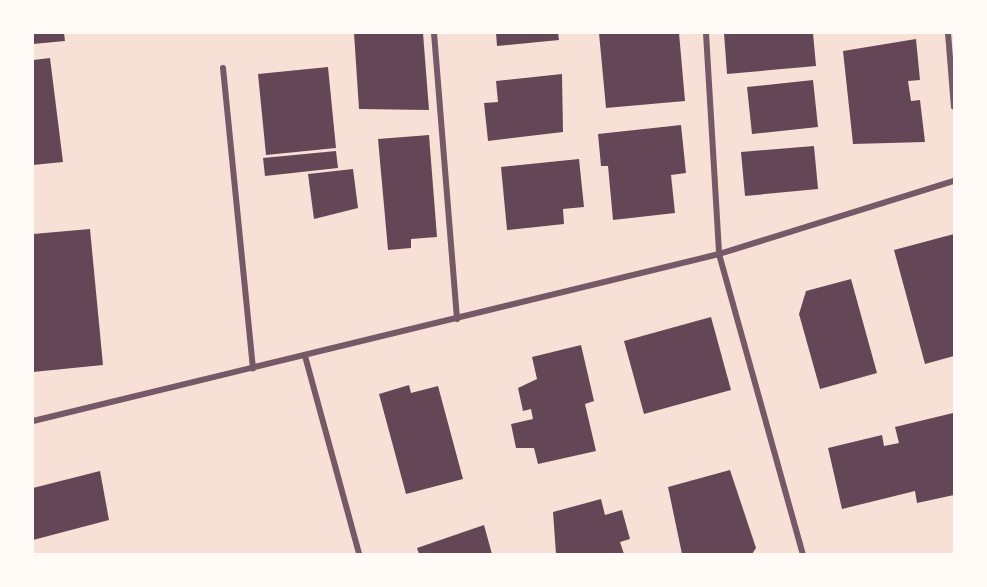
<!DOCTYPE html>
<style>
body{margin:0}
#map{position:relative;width:987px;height:587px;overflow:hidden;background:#f7e1d7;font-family:Raleway,sans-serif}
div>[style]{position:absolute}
.building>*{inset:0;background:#644757}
.minor>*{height:6px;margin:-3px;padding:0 3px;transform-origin:3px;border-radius:3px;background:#755966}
span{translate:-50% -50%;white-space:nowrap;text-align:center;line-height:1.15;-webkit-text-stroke:4.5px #fffaf5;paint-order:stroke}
.frame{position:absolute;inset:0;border:34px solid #fffaf5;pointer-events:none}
</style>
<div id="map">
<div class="building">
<div style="clip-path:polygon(33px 33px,64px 33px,65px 41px,33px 44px)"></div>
<div style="clip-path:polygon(354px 33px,423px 33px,429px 110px,359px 109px)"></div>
<div style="clip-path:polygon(496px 33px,558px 33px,559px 40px,497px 46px)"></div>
<div style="clip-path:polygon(599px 33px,679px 33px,685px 101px,606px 108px)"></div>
<div style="clip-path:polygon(724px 33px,813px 33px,816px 66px,727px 74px)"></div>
<div style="clip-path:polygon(916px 39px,920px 80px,908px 81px,911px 101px,920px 100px,925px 142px,853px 144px,843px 51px)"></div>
<div style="clip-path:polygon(50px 58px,63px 162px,33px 165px,33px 60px)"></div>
<div style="clip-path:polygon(328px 67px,336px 148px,266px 155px,258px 74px)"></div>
<div style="clip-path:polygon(562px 74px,563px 132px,488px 141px,484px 103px,498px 102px,496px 81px)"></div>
<div style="clip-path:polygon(813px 80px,818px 127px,752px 134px,747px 87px)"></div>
<div style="clip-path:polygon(681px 125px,686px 173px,671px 175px,675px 213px,613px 220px,608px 166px,601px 166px,598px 134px)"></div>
<div style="clip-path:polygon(429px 135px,437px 237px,411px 239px,411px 248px,388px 250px,378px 139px)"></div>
<div style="clip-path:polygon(814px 146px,818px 189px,745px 196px,741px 152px)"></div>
<div style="clip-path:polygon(336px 151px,338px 168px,265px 176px,263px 158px)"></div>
<div style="clip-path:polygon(579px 159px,584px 207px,563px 209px,564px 224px,507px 230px,501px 167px)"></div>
<div style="clip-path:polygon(353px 169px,358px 208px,314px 219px,308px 174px)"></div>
<div style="clip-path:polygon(90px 229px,103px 365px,33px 372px,33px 234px)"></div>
<div style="clip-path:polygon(954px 234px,954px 356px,925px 364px,894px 250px)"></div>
<div style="clip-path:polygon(851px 279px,877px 373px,820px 389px,799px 314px,806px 291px)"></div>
<div style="clip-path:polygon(711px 317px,731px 390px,644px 414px,624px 341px)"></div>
<div style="clip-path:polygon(581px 345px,594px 401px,585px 404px,596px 451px,538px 464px,534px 448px,516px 448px,511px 424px,533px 419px,531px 409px,523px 411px,518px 388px,537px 379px,532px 357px)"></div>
<div style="clip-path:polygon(409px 385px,411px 393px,438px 386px,463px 479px,406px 494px,379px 394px)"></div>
<div style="clip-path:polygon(953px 413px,954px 495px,917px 503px,915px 491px,842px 509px,828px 448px,882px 435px,884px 446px,899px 443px,895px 427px)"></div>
<div style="clip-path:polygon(730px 470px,756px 548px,752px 554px,682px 554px,668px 487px)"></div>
<div style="clip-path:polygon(100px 471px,109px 520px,33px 540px,33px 488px)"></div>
<div style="clip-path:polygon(601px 499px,605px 515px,622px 510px,630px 539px,620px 542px,624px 554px,556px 554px,553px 512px)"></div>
<div style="clip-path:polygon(484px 525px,492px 554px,419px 554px,417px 548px)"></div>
</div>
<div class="minor">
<div style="left:434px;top:33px;width:287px;rotate:85.4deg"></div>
<div style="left:706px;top:33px;width:221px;rotate:86.6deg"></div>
<div style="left:719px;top:254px;width:312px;rotate:74.4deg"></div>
<div style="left:948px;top:33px;width:74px;rotate:85.4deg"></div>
<div style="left:223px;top:68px;width:302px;rotate:84.3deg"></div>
<div style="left:305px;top:356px;width:205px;rotate:74.7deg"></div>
<div style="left:33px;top:421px;width:706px;rotate:-13.68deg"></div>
<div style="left:719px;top:254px;width:246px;rotate:-17.3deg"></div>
</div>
<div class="frame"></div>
</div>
